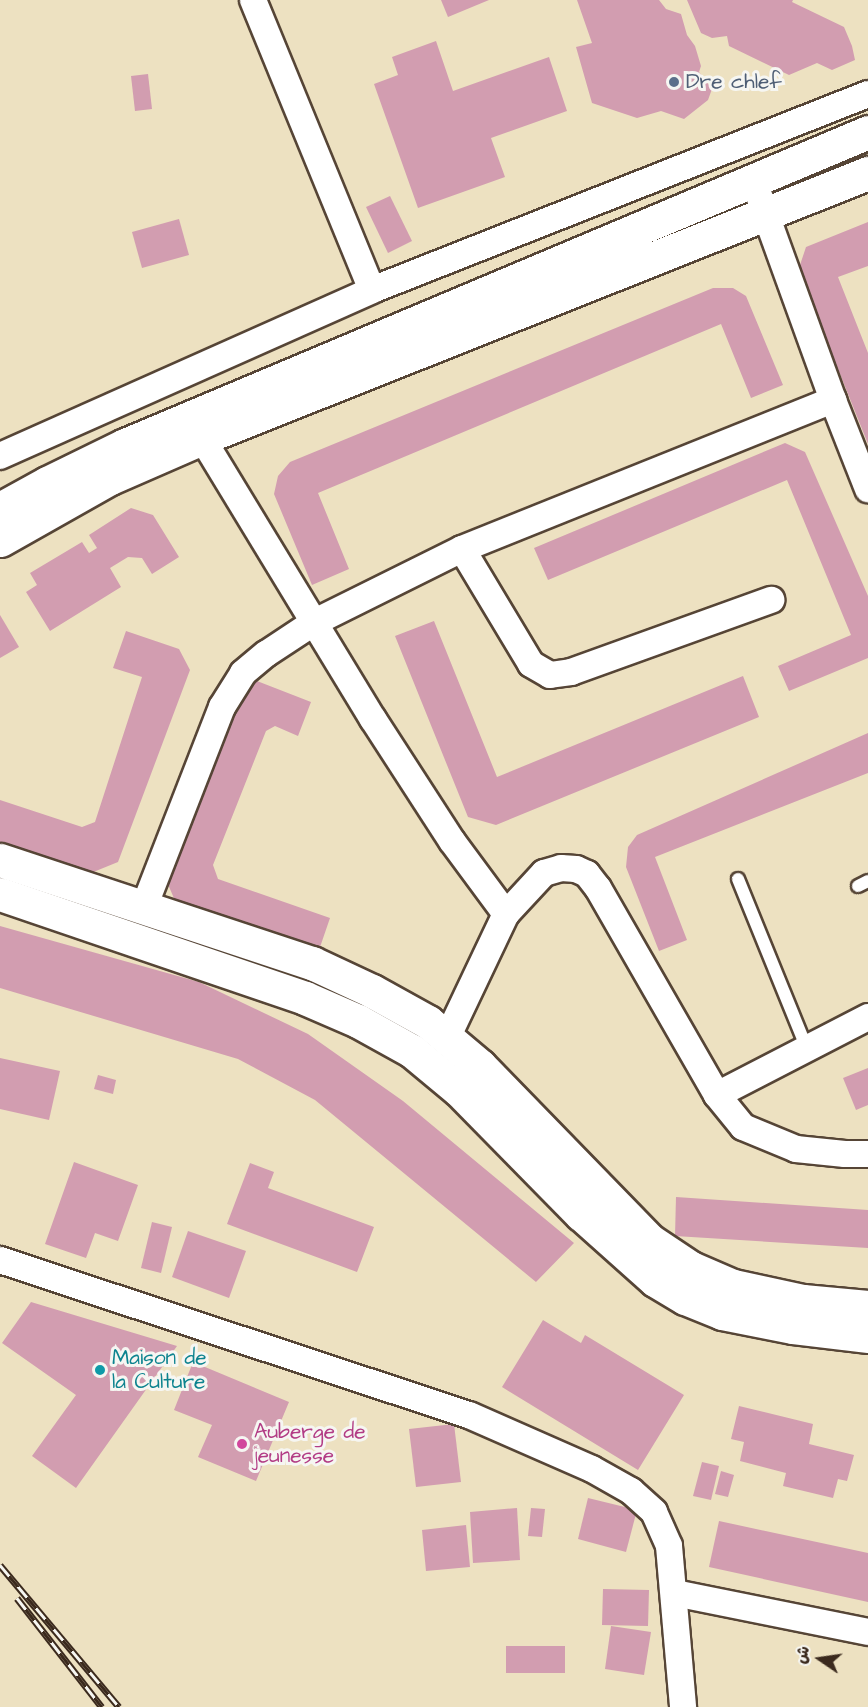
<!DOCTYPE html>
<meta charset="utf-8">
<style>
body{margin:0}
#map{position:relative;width:868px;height:1707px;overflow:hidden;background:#ede1c1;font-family:"Architects Daughter","Playpen Sans Arabic",sans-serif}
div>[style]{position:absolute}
.building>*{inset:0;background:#d29db0}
.roads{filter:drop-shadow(2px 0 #564536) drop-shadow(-2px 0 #564536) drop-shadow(0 2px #564536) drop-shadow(0 -2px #564536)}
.service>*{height:12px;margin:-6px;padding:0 6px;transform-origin:6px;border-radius:6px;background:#fff}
.minor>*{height:26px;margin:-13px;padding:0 13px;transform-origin:13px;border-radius:13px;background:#fff}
.secondary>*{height:33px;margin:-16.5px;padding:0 16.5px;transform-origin:16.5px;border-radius:16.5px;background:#fff}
.rail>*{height:7px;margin-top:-3.5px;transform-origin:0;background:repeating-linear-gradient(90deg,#f6f6f2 0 14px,#3b2a1e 0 28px);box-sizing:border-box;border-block:2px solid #3b2a1e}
.dots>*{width:16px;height:16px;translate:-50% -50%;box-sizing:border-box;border:3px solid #f6f6f2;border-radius:50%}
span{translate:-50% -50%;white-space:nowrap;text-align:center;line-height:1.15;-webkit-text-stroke:6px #f6f6f2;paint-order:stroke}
.service-label{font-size:21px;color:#4e5e75}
.left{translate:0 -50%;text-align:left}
.culture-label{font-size:21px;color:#0d838f}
.hotel-label{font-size:21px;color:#b23c85}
.north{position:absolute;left:790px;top:1629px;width:60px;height:60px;-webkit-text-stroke:4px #f6f6f2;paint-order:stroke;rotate:283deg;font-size:16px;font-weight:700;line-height:24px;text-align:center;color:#3b2a1e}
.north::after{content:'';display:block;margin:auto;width:21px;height:27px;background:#3b2a1e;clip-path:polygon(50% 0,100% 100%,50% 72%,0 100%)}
</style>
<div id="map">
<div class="building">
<div style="clip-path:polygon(441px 0,489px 0,448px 17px)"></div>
<div style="clip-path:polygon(577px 0,659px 0,666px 9px,681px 14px,687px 35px,695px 46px,701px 66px,699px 72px,712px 89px,708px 100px,684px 119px,661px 111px,637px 118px,592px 103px,576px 47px,592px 43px)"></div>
<div style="clip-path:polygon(687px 0,793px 0,792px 2px,844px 27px,852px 46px,855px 60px,832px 70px,817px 63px,789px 75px,729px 46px,727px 36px,712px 38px,701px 33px)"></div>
<div style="clip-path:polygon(436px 41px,453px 91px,549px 57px,567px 111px,491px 138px,505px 177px,418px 208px,374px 84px,398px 75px,392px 57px)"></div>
<div style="clip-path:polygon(148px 74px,152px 109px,135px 111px,131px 76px)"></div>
<div style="clip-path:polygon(390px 196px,412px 241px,388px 253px,366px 207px)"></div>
<div style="clip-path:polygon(179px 219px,189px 255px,142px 268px,132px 232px)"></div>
<div style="clip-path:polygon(868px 222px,868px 266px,838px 277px,868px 353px,868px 444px,838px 369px,833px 371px,796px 277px,806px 247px)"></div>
<div style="clip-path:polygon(713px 288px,733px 288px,746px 296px,783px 385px,751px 398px,721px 324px,318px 493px,349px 569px,312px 585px,274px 494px,278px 476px,290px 462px)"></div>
<div style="clip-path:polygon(785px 443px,805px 452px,868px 596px,868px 658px,789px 691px,778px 666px,851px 635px,787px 480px,548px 580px,534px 548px)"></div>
<div style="clip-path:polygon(131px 508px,153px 515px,179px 557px,152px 574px,142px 558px,128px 557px,110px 568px,121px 587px,50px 631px,26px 592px,37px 585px,30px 573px,82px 542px,89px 553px,97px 548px,89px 535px)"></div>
<div style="clip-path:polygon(0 615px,19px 647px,0 658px)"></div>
<div style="clip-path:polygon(434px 621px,497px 777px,743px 676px,759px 717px,496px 825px,468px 817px,395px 636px)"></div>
<div style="clip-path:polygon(126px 631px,179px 649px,190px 670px,118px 862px,86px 875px,0 842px,0 800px,82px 827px,95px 822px,142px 677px,113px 668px)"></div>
<div style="clip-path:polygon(257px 681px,311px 702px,298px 736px,275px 726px,266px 731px,213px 865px,218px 879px,330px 918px,318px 953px,176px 903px,167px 882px,240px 692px)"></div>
<div style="clip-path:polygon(868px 733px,868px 773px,655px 857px,687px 940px,659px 951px,626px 867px,628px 847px,637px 835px)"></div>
<div style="clip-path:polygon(0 926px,199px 982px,308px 1034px,403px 1101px,574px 1243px,536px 1282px,315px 1100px,238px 1059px,0 988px)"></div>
<div style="clip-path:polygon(0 1058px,60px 1071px,49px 1120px,0 1109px)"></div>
<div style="clip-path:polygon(868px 1068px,868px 1105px,856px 1110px,843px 1078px)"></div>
<div style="clip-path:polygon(98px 1075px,116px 1080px,113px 1094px,94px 1089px)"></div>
<div style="clip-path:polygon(74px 1162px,138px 1185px,118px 1241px,95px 1233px,86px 1258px,45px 1244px)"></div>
<div style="clip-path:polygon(250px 1163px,274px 1172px,268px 1188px,374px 1227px,357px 1272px,227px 1224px)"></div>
<div style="clip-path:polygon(676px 1197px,868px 1210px,868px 1248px,675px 1236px)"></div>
<div style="clip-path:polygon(152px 1222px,172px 1227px,161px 1273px,141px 1268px)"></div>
<div style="clip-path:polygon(188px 1231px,246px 1251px,229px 1298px,172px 1277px)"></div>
<div style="clip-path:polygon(31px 1302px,177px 1346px,76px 1488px,32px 1456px,76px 1395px,2px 1343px)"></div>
<div style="clip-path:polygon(543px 1320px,581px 1343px,585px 1335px,684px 1395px,638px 1470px,502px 1387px)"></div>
<div style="clip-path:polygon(193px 1362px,289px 1402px,256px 1481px,198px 1457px,212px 1425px,174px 1410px)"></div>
<div style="clip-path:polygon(739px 1406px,813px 1424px,809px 1444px,854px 1455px,847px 1481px,838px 1479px,833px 1498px,783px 1486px,786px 1473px,740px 1461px,744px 1442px,731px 1439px)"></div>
<div style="clip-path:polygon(454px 1424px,461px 1482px,416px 1487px,409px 1429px)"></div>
<div style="clip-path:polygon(702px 1462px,719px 1466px,711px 1500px,693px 1496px)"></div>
<div style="clip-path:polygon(721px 1471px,734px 1475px,728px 1497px,715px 1494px)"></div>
<div style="clip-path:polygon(588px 1498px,637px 1510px,626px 1552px,578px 1539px)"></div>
<div style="clip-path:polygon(517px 1508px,520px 1560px,473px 1563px,470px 1512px)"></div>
<div style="clip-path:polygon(531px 1508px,545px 1509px,542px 1537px,528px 1536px)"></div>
<div style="clip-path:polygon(719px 1521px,868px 1553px,868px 1602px,709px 1567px)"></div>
<div style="clip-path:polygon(466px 1525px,470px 1567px,426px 1571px,422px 1530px)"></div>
<div style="clip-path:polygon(603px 1589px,649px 1590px,648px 1626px,602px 1625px)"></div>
<div style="clip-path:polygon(611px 1626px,651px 1632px,644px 1675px,605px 1669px)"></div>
<div style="clip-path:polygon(506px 1646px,565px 1646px,565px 1673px,506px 1673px)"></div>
</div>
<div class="roads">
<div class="service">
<div style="left:738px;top:879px;width:183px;rotate:67.9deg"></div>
<div style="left:858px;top:886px;width:11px;rotate:-27deg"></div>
</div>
<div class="minor">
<div style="left:253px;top:0;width:313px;rotate:67.7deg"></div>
<div style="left:753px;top:179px;width:235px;rotate:70.1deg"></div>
<div style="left:833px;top:400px;width:96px;rotate:68.5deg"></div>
<div style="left:202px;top:438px;width:329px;rotate:58.7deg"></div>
<div style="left:373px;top:719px;width:145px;rotate:57.1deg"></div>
<div style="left:452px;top:841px;width:91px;rotate:53.5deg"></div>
<div style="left:0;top:456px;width:407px;rotate:-24deg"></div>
<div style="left:372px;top:290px;width:533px;rotate:-21.56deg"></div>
<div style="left:462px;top:549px;width:134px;rotate:59deg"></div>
<div style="left:531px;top:664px;width:22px;rotate:30deg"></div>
<div style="left:550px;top:675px;width:21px;rotate:-8deg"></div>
<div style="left:571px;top:672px;width:213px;rotate:-19.8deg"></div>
<div style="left:144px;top:907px;width:215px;rotate:-68.7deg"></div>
<div style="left:222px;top:707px;width:40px;rotate:-58deg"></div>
<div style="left:243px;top:673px;width:30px;rotate:-40deg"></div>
<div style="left:266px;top:654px;width:56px;rotate:-33.4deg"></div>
<div style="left:313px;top:623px;width:166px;rotate:-26.4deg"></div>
<div style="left:462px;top:549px;width:400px;rotate:-21.9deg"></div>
<div style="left:447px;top:1038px;width:137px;rotate:-64.6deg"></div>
<div style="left:506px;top:914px;width:56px;rotate:-47.2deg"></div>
<div style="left:544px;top:873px;width:18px;rotate:-16deg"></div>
<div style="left:561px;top:868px;width:15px;rotate:4deg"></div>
<div style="left:576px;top:869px;width:12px;rotate:24deg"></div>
<div style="left:587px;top:874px;width:18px;rotate:52deg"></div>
<div style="left:598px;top:888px;width:239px;rotate:60.1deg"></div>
<div style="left:717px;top:1095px;width:41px;rotate:50.9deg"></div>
<div style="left:743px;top:1127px;width:57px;rotate:22.5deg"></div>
<div style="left:796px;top:1149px;width:49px;rotate:5.8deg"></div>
<div style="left:845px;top:1154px;width:23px"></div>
<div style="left:717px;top:1095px;width:170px;rotate:-27.3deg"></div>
<div style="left:0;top:1260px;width:494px;rotate:18.3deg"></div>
<div style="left:469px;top:1415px;width:134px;rotate:23.7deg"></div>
<div style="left:592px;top:1469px;width:45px;rotate:29.4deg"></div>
<div style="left:631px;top:1491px;width:31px;rotate:42deg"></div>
<div style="left:654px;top:1512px;width:37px;rotate:66deg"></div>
<div style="left:669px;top:1546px;width:162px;rotate:85deg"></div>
<div style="left:675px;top:1593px;width:197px;rotate:11.4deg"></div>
</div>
<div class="secondary">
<div style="left:0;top:509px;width:54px;rotate:-29deg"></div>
<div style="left:47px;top:483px;width:87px;rotate:-26deg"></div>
<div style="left:125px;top:445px;width:806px;rotate:-22.84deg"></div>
<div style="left:0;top:540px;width:126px;rotate:-29.4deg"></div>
<div style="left:110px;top:478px;width:100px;rotate:-23.5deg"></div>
<div style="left:202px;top:438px;width:717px;rotate:-21.7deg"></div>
<div style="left:0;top:860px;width:329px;rotate:18.3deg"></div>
<div style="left:312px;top:963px;width:66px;rotate:25deg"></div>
<div style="left:372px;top:991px;width:64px;rotate:29deg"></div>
<div style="left:428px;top:1022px;width:68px;rotate:40.2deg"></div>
<div style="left:480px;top:1066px;width:243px;rotate:45.8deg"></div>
<div style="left:649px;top:1240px;width:50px;rotate:33.7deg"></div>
<div style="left:691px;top:1268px;width:46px;rotate:23.2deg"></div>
<div style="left:733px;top:1286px;width:72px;rotate:12.1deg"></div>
<div style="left:803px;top:1301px;width:65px;rotate:5.3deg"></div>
<div style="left:0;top:894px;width:322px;rotate:18.8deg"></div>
<div style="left:305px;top:998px;width:58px;rotate:23.5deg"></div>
<div style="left:358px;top:1021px;width:62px;rotate:29.1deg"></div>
<div style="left:412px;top:1051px;width:61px;rotate:39.7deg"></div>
<div style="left:459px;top:1090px;width:174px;rotate:45.5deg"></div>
<div style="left:581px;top:1214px;width:99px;rotate:41.7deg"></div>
<div style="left:655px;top:1280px;width:35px;rotate:31deg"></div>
<div style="left:685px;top:1298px;width:40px;rotate:22deg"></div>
<div style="left:722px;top:1313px;width:72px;rotate:11.2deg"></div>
<div style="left:793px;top:1327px;width:76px;rotate:6.8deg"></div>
</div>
</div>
<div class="rail">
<div style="left:0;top:1565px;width:185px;rotate:50deg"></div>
<div style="left:17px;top:1598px;width:138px;rotate:52.1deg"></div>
</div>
<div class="dots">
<div style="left:674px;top:82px;background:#5c6f8a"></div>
<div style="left:100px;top:1370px;background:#0f9aa8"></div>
<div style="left:242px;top:1444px;background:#d1479c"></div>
</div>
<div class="service-label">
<span class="left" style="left:686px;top:82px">Dre chlef</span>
</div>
<div class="culture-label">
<span class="left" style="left:112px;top:1370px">Maison de<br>la Culture</span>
</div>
<div class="hotel-label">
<span class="left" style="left:254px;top:1444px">Auberge de<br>jeunesse</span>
</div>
<div class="north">ش</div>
</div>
